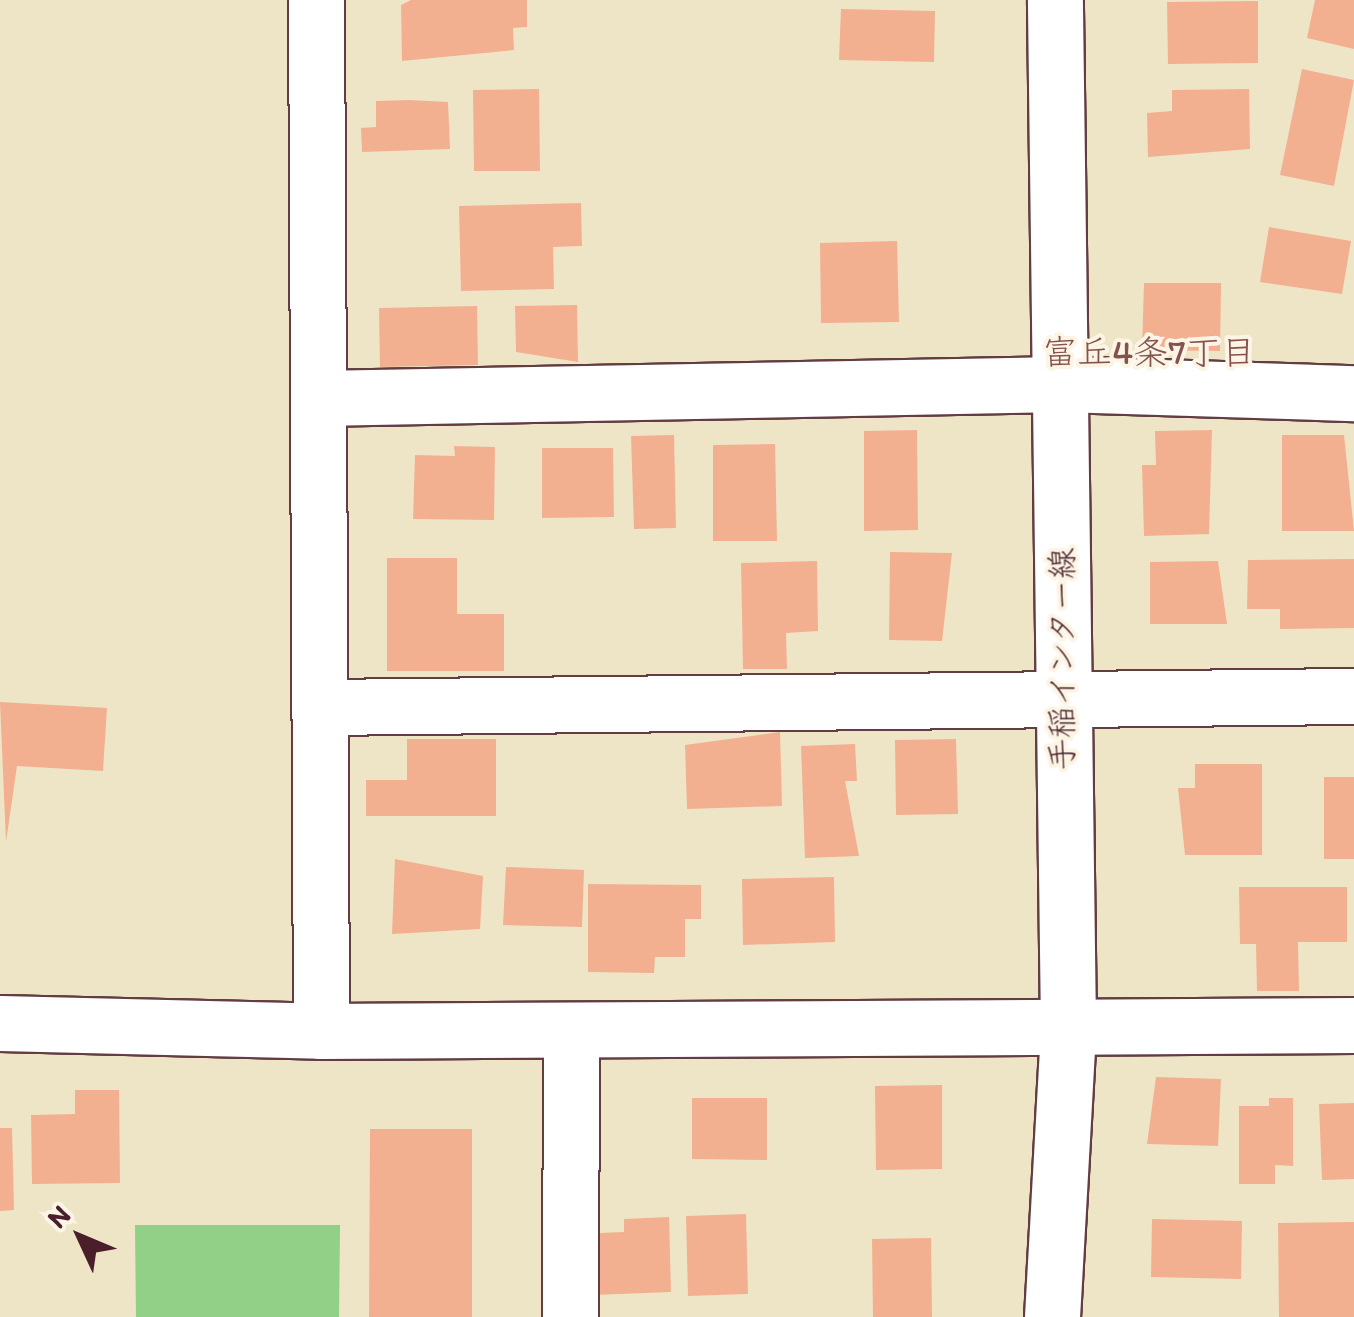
<!DOCTYPE html>
<meta charset="utf-8">
<style>
body{margin:0}
#map{position:relative;width:1354px;height:1317px;overflow:hidden;background:#eee5c7;font-family:Itim,"Klee One",sans-serif}
div>[style]{position:absolute}
.green>*{inset:0;background:#91d086}
.building>*{inset:0;background:#f3b090}
.roads{filter:drop-shadow(2px 0 #633d42) drop-shadow(-2px 0 #633d42) drop-shadow(0 2px #633d42) drop-shadow(0 -2px #633d42)}
.minor>*{height:55px;margin:-27.5px;padding:0 27.5px;transform-origin:27.5px;border-radius:27.5px;background:#fff}
.major>*{height:55px;margin:-27.5px;padding:0 27.5px;transform-origin:27.5px;border-radius:27.5px;background:#fff}
span{translate:-50% -50%;white-space:nowrap;text-align:center;line-height:1.15;-webkit-text-stroke:8px #fcf5e5;paint-order:stroke}
.street-label{font-size:32px;color:#4a1f2b}
.neighbourhood-label{font-size:35px;color:#85524e}
.north{position:absolute;left:30px;top:1187px;width:100px;height:100px;-webkit-text-stroke:8px #fcf5e5;paint-order:stroke;rotate:314deg;font-size:28px;font-weight:700;line-height:40px;text-align:center;color:#4a1f2b}
.north::after{content:'';display:block;margin:auto;width:35px;height:45px;background:#4a1f2b;clip-path:polygon(50% 0,100% 100%,50% 72%,0 100%)}
</style>
<div id="map">
<div class="green">
<div style="clip-path:polygon(135px 1225px,340px 1225px,339px 1317px,136px 1317px)"></div>
</div>
<div class="building">
<div style="clip-path:polygon(411px 0,527px 0,527px 27px,513px 28px,514px 50px,402px 61px,401px 5px)"></div>
<div style="clip-path:polygon(1315px 0,1354px 0,1354px 49px,1307px 38px)"></div>
<div style="clip-path:polygon(1258px 1px,1258px 63px,1168px 64px,1167px 2px)"></div>
<div style="clip-path:polygon(841px 9px,935px 11px,934px 62px,839px 60px)"></div>
<div style="clip-path:polygon(1302px 69px,1354px 80px,1334px 186px,1280px 175px)"></div>
<div style="clip-path:polygon(539px 89px,540px 171px,474px 171px,473px 90px)"></div>
<div style="clip-path:polygon(1249px 89px,1250px 149px,1148px 157px,1147px 113px,1172px 111px,1172px 90px)"></div>
<div style="clip-path:polygon(409px 100px,448px 102px,450px 149px,362px 152px,361px 128px,376px 127px,376px 101px)"></div>
<div style="clip-path:polygon(581px 203px,582px 246px,553px 247px,554px 289px,461px 291px,459px 206px)"></div>
<div style="clip-path:polygon(1269px 227px,1351px 241px,1342px 294px,1260px 282px)"></div>
<div style="clip-path:polygon(897px 241px,899px 322px,821px 323px,820px 243px)"></div>
<div style="clip-path:polygon(1144px 283px,1221px 283px,1220px 351px,1142px 350px)"></div>
<div style="clip-path:polygon(577px 305px,578px 362px,516px 352px,515px 306px)"></div>
<div style="clip-path:polygon(477px 306px,478px 365px,380px 367px,379px 308px)"></div>
<div style="clip-path:polygon(917px 430px,918px 530px,864px 531px,864px 431px)"></div>
<div style="clip-path:polygon(1212px 430px,1209px 534px,1144px 536px,1142px 465px,1156px 465px,1155px 431px)"></div>
<div style="clip-path:polygon(674px 435px,676px 528px,634px 529px,631px 436px)"></div>
<div style="clip-path:polygon(1282px 435px,1344px 435px,1354px 531px,1282px 531px)"></div>
<div style="clip-path:polygon(775px 444px,777px 541px,713px 541px,713px 445px)"></div>
<div style="clip-path:polygon(454px 446px,495px 447px,494px 520px,413px 519px,415px 455px,455px 456px)"></div>
<div style="clip-path:polygon(542px 448px,613px 448px,614px 517px,542px 518px)"></div>
<div style="clip-path:polygon(890px 552px,952px 553px,942px 641px,889px 640px)"></div>
<div style="clip-path:polygon(387px 558px,457px 558px,457px 614px,504px 614px,504px 671px,387px 671px)"></div>
<div style="clip-path:polygon(1354px 559px,1354px 628px,1280px 629px,1280px 609px,1247px 609px,1248px 560px)"></div>
<div style="clip-path:polygon(817px 561px,818px 631px,786px 633px,787px 669px,743px 669px,741px 563px)"></div>
<div style="clip-path:polygon(1218px 561px,1227px 624px,1150px 624px,1150px 562px)"></div>
<div style="clip-path:polygon(0 702px,107px 708px,103px 771px,17px 766px,6px 842px)"></div>
<div style="clip-path:polygon(780px 732px,782px 806px,687px 809px,685px 745px)"></div>
<div style="clip-path:polygon(407px 739px,496px 739px,496px 816px,366px 816px,366px 780px,407px 780px)"></div>
<div style="clip-path:polygon(956px 739px,958px 814px,896px 815px,895px 740px)"></div>
<div style="clip-path:polygon(855px 744px,857px 781px,845px 781px,859px 856px,805px 858px,801px 746px)"></div>
<div style="clip-path:polygon(1195px 764px,1262px 764px,1262px 855px,1185px 855px,1178px 788px,1195px 788px)"></div>
<div style="clip-path:polygon(1324px 777px,1354px 777px,1354px 859px,1324px 859px)"></div>
<div style="clip-path:polygon(395px 859px,483px 876px,480px 929px,392px 934px)"></div>
<div style="clip-path:polygon(506px 867px,584px 870px,582px 927px,503px 925px)"></div>
<div style="clip-path:polygon(834px 877px,835px 942px,743px 945px,742px 879px)"></div>
<div style="clip-path:polygon(588px 884px,701px 885px,701px 919px,685px 919px,685px 957px,655px 957px,654px 973px,588px 972px)"></div>
<div style="clip-path:polygon(1239px 887px,1347px 887px,1347px 942px,1298px 942px,1299px 991px,1257px 991px,1256px 944px,1240px 944px)"></div>
<div style="clip-path:polygon(1156px 1077px,1221px 1079px,1218px 1146px,1147px 1144px)"></div>
<div style="clip-path:polygon(942px 1085px,942px 1169px,876px 1170px,875px 1086px)"></div>
<div style="clip-path:polygon(75px 1090px,119px 1090px,120px 1183px,32px 1184px,31px 1115px,75px 1114px)"></div>
<div style="clip-path:polygon(692px 1098px,767px 1098px,767px 1160px,692px 1159px)"></div>
<div style="clip-path:polygon(1269px 1098px,1293px 1098px,1293px 1166px,1275px 1165px,1275px 1184px,1239px 1184px,1239px 1106px,1269px 1106px)"></div>
<div style="clip-path:polygon(1354px 1103px,1354px 1179px,1322px 1180px,1319px 1104px)"></div>
<div style="clip-path:polygon(0 1128px,12px 1128px,14px 1210px,0 1211px)"></div>
<div style="clip-path:polygon(370px 1129px,472px 1129px,472px 1317px,369px 1317px)"></div>
<div style="clip-path:polygon(746px 1214px,748px 1294px,688px 1296px,686px 1216px)"></div>
<div style="clip-path:polygon(669px 1217px,671px 1292px,594px 1295px,600px 1233px,624px 1232px,624px 1219px)"></div>
<div style="clip-path:polygon(1152px 1219px,1242px 1221px,1241px 1279px,1151px 1277px)"></div>
<div style="clip-path:polygon(1354px 1222px,1354px 1317px,1279px 1317px,1278px 1223px)"></div>
<div style="clip-path:polygon(931px 1238px,932px 1317px,873px 1317px,872px 1239px)"></div>
</div>
<div class="roads">
<div class="minor">
<div style="left:316px;top:0;width:1031px;rotate:89.72deg"></div>
<div style="left:318px;top:398px;width:744px;rotate:-1.08deg"></div>
<div style="left:1062px;top:384px;width:292px;rotate:1.8deg"></div>
<div style="left:320px;top:707px;width:1034px;rotate:-0.61deg"></div>
<div style="left:0;top:1023px;width:321px;rotate:1.4deg"></div>
<div style="left:321px;top:1031px;width:1033px;rotate:-0.33deg"></div>
<div style="left:570px;top:1317px;width:287px;rotate:-89.8deg"></div>
</div>
<div class="major">
<div style="left:1052px;top:1317px;width:290px;rotate:-86.8deg"></div>
<div style="left:1068px;top:1027px;width:1027px;rotate:-90.73deg"></div>
</div>
</div>
<div class="street-label">
<span style="left:1062px;top:659px;rotate:-90deg">手稲インター線</span>
</div>
<div class="neighbourhood-label">
<span style="left:1149px;top:352px">富丘4条7丁目</span>
</div>
<div class="north">N</div>
</div>
